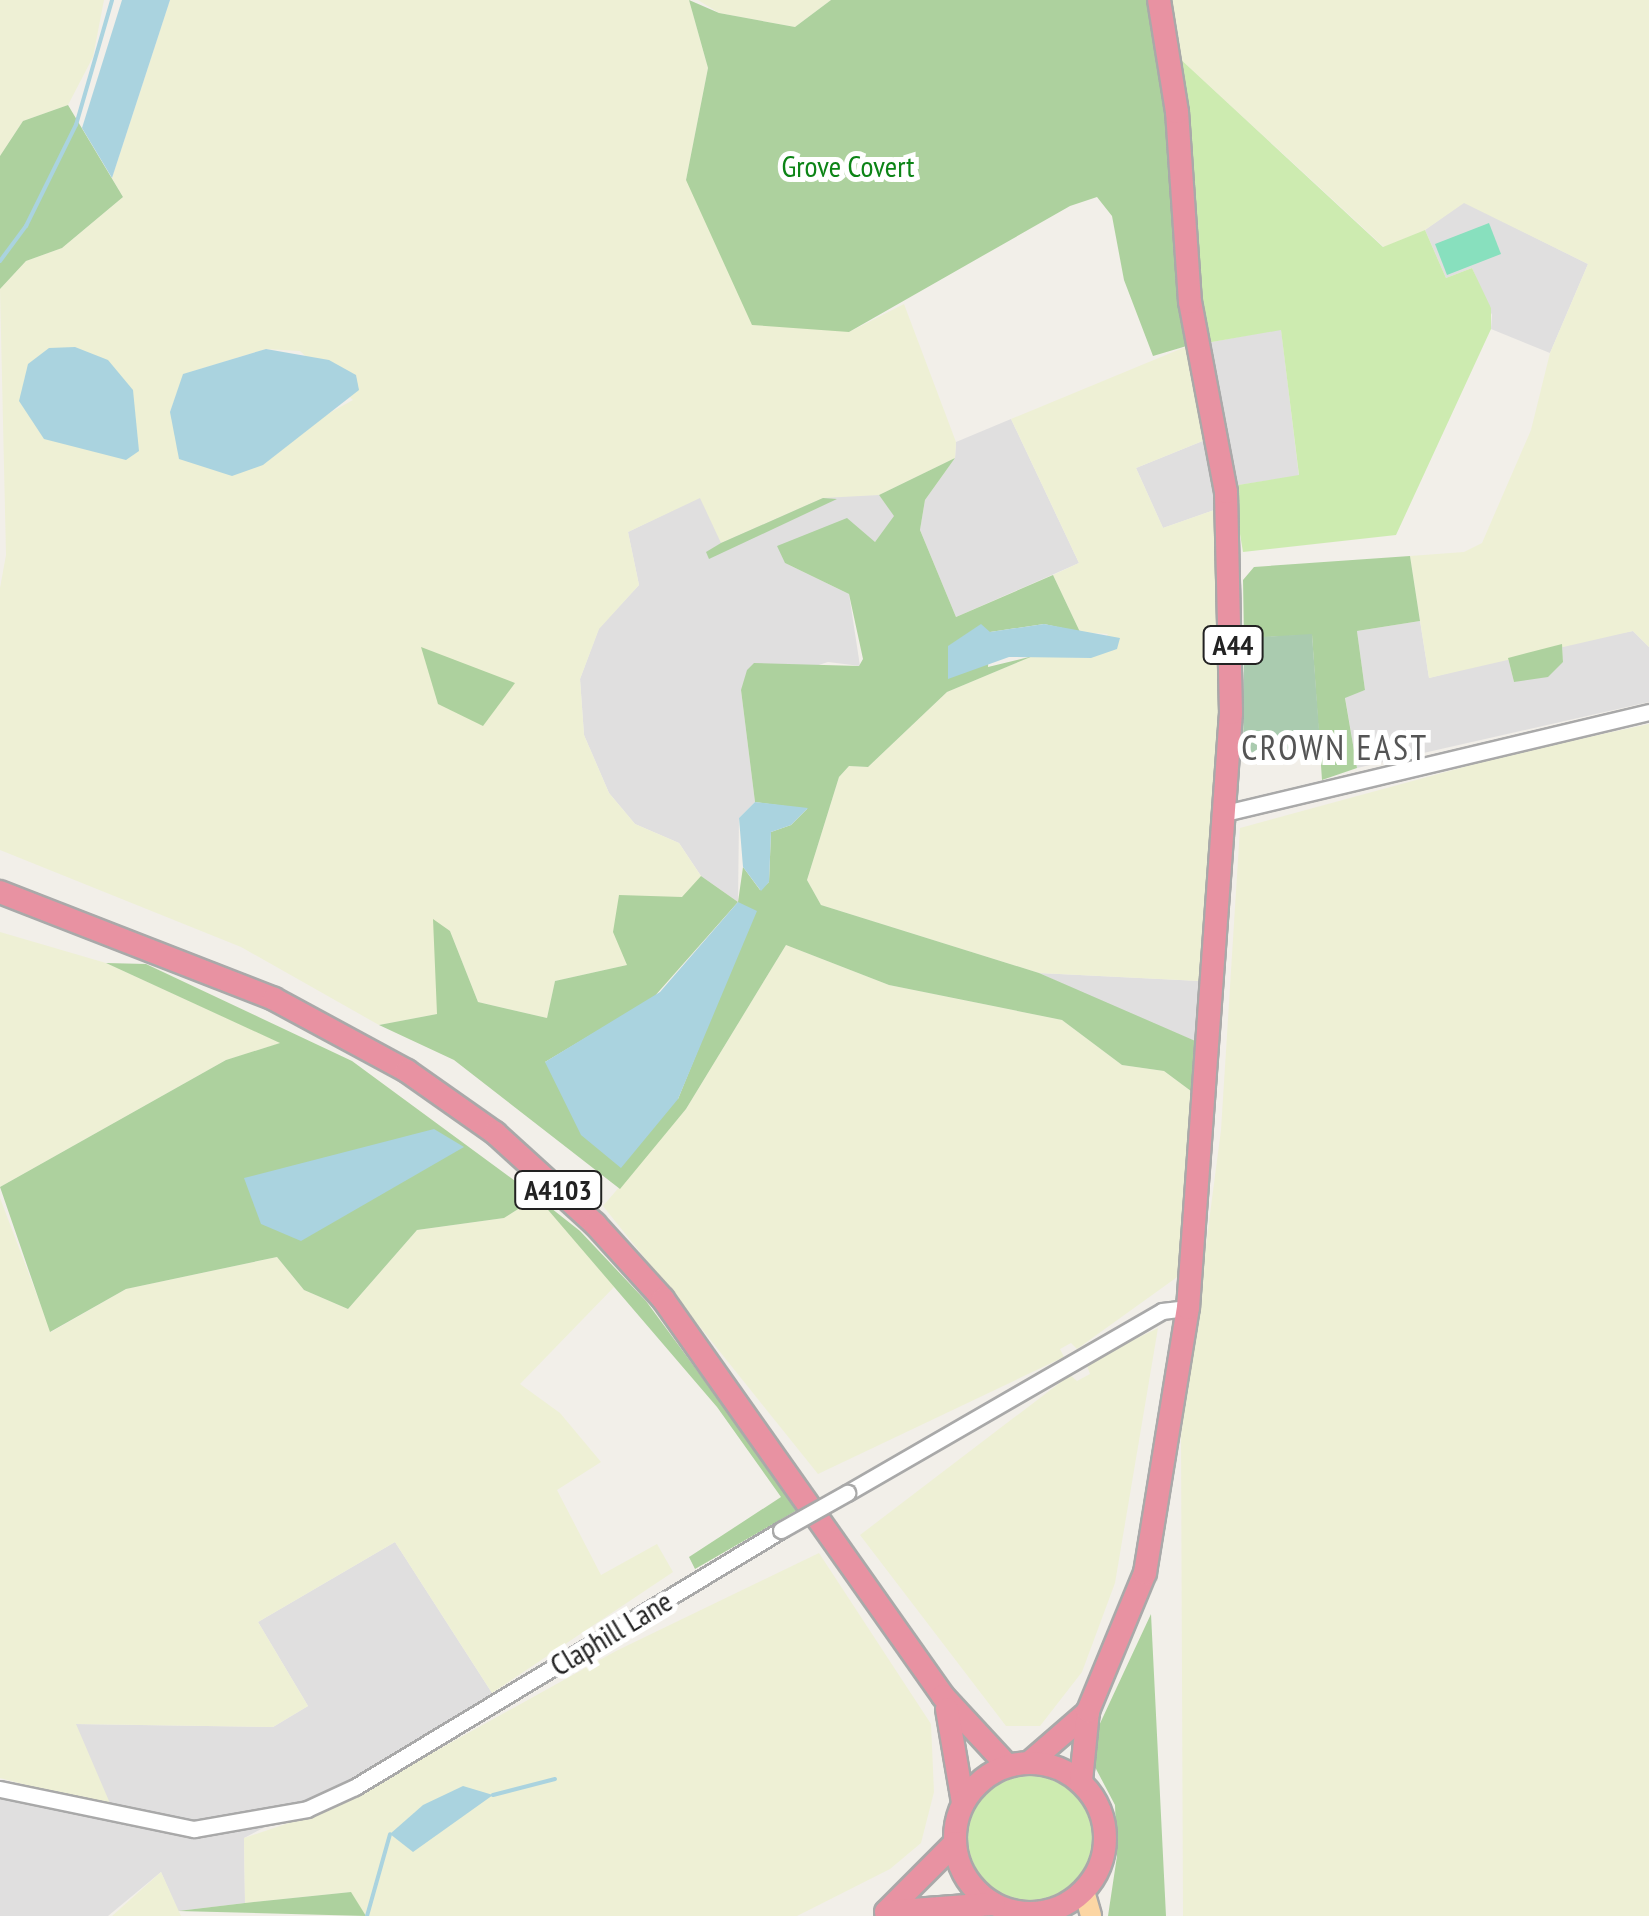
<!DOCTYPE html>
<style>
body{margin:0}
#map{position:relative;width:1649px;height:1916px;overflow:hidden;background:#f2efe9;font-family:"PT Sans Narrow",sans-serif}
div>[style]{position:absolute}
.residential>*{inset:0;background:#e0dfdf}
.farmland>*{inset:0;background:#eef0d5}
.grass>*{inset:0;background:#cdebb0}
.round{border-radius:50%}
.forest>*{inset:0;background:#add19e}
.cemetery>*{inset:0;background:#aacbaf}
.pitch>*{inset:0;background:#88e0be}
.water>*{inset:0;background:#aad3df}
.stream>*{height:4px;margin:-2px;padding:0 2px;transform-origin:2px;border-radius:2px;background:#aad3df}
.roads{filter:drop-shadow(2px 0 #a9a9a9) drop-shadow(-2px 0 #a9a9a9) drop-shadow(0 2px #a9a9a9) drop-shadow(0 -2px #a9a9a9)}
.minor>*{height:15px;margin:-7.5px;padding:0 7.5px;transform-origin:7.5px;border-radius:7.5px;background:#fff}
.major>*{height:20px;margin:-10px;padding:0 10px;transform-origin:10px;border-radius:10px;background:#fcd6a4}
.highway>*{height:22px;margin:-11px;padding:0 11px;transform-origin:11px;border-radius:11px;background:#e892a2}
.highway>.ring{margin:-11px;padding:0;box-sizing:content-box;background:none;border:22px solid #e892a2;border-radius:50%}
.bridges{filter:drop-shadow(2px 0 #a9a9a9) drop-shadow(-2px 0 #a9a9a9) drop-shadow(0 2px #a9a9a9) drop-shadow(0 -2px #a9a9a9)}
.minor-bridge>*{height:15px;margin:-7.5px;padding:0 7.5px;transform-origin:7.5px;border-radius:7.5px;background:#fff}
span{translate:-50% -50%;white-space:nowrap;text-align:center;line-height:1.15;-webkit-text-stroke:10px #fff;paint-order:stroke}
.shield-label span{padding:2px 8px;background:#fff;border:2px solid;border-radius:8px;-webkit-text-stroke-width:0}
.shield-label{font-size:28px;color:#222;font-weight:700}
.park-label{font-size:30px;color:#0c8416}
.street-label{font-size:30px;color:#222}
.quarter-label{font-size:35px;color:#555;letter-spacing:2.5px}
</style>
<div id="map">
<div class="residential">
<div style="clip-path:polygon(1464px 202px,1588px 264px,1550px 353px,1491px 329px,1492px 315px,1472px 268px,1446px 278px,1425px 230px)"></div>
<div style="clip-path:polygon(1281px 329px,1299px 476px,1232px 486px,1206px 343px)"></div>
<div style="clip-path:polygon(1011px 419px,1079px 563px,956px 617px,920px 530px,925px 500px,955px 458px,956px 442px)"></div>
<div style="clip-path:polygon(1210px 438px,1220px 508px,1163px 528px,1136px 468px)"></div>
<div style="clip-path:polygon(879px 495px,895px 516px,875px 542px,785px 563px,849px 594px,860px 666px,828px 662px,741px 690px,755px 802px,739px 818px,738px 902px,701px 876px,679px 843px,635px 824px,609px 793px,584px 735px,580px 679px,599px 628px,639px 585px,628px 532px,700px 497px)"></div>
<div style="clip-path:polygon(1420px 621px,1429px 678px,1508px 658px,1514px 682px,1563px 662px,1562px 644px,1633px 631px,1649px 647px,1649px 702px,1357px 768px,1345px 697px,1365px 690px,1357px 631px)"></div>
<div style="clip-path:polygon(1039px 973px,1200px 981px,1200px 1043px,1111px 1006px)"></div>
<div style="clip-path:polygon(395px 1542px,492px 1693px,400px 1757px,244px 1838px,245px 1903px,178px 1911px,161px 1872px,108px 1916px,0 1916px,0 1796px,114px 1815px,75px 1724px,273px 1727px,308px 1706px,258px 1622px)"></div>
</div>
<div class="farmland">
<div style="clip-path:polygon(0 0,104px 0,93px 57px,68px 105px,23px 121px,0 156px)"></div>
<div style="clip-path:polygon(evenodd,170px 0,689px 0,708px 68px,686px 180px,849px 332px,904px 304px,956px 442px,955px 458px,879px 495px,823px 498px,721px 543px,700px 498px,628px 532px,639px 585px,599px 629px,580px 679px,584px 735px,609px 793px,635px 824px,679px 843px,701px 876px,627px 965px,555px 981px,547px 1018px,478px 1002px,450px 931px,437px 1014px,379px 1025px,241px 947px,0 850px,0 588px,6px 555px,0 289px,26px 261px,62px 248px,123px 197px,112px 178px,170px 0,266px 349px,300px 351px,353px 400px,302px 428px,170px 412px,184px 374px,266px 349px)"></div>
<div style="clip-path:polygon(698px 0,831px 0,795px 27px,719px 13px)"></div>
<div style="clip-path:polygon(1168px 0,1649px 0,1649px 647px,1633px 631px,1429px 678px,1410px 556px,1464px 552px,1482px 543px,1531px 430px,1550px 353px,1588px 264px,1464px 203px,1425px 230px,1384px 247px,1177px 56px)"></div>
<div style="clip-path:polygon(1190px 345px,1210px 438px,1136px 468px,1163px 528px,1220px 508px,1220px 683px,1200px 981px,1039px 973px,821px 905px,807px 880px,839px 777px,849px 766px,868px 767px,947px 692px,1033px 656px,1090px 658px,1108px 634px,1080px 632px,1053px 575px,1079px 563px,1011px 419px)"></div>
<div style="clip-path:polygon(1649px 724px,1649px 1916px,1183px 1916px,1181px 1436px,1221px 1130px,1240px 828px,1519px 752px)"></div>
<div style="clip-path:polygon(0 932px,106px 963px,281px 1043px,226px 1060px,0 1187px)"></div>
<div style="clip-path:polygon(786px 945px,889px 985px,1062px 1020px,1122px 1065px,1164px 1071px,1199px 1097px,1180px 1275px,1077px 1349px,1071px 1343px,1060px 1349px,1064px 1357px,818px 1474px,603px 1206px,686px 1109px)"></div>
<div style="clip-path:polygon(537px 1197px,616px 1285px,520px 1384px,560px 1413px,601px 1462px,557px 1490px,601px 1575px,657px 1544px,673px 1572px,492px 1693px,395px 1542px,258px 1622px,308px 1706px,273px 1727px,76px 1724px,112px 1808px,0 1778px,0 1198px,51px 1332px,126px 1289px,277px 1257px,304px 1290px,348px 1309px,417px 1230px,504px 1218px)"></div>
<div style="clip-path:polygon(1158px 1328px,1115px 1583px,1082px 1672px,1040px 1726px,1006px 1726px,860px 1535px,1070px 1375px,1077px 1381px,1090px 1374px,1086px 1363px)"></div>
<div style="clip-path:polygon(819px 1553px,931px 1724px,934px 1792px,921px 1843px,890px 1869px,797px 1916px,366px 1916px,350px 1892px,245px 1903px,244px 1838px,333px 1808px,616px 1651px)"></div>
<div style="clip-path:polygon(161px 1872px,181px 1916px,112px 1916px)"></div>
</div>
<div class="grass">
<div style="clip-path:polygon(1177px 56px,1383px 247px,1425px 230px,1446px 278px,1472px 268px,1491px 308px,1491px 329px,1396px 535px,1243px 552px,1232px 486px,1299px 475px,1281px 330px,1206px 343px)"></div>
<div class="round" style="left:968px;top:1776px;width:124px;height:124px"></div>
</div>
<div class="forest">
<div style="clip-path:polygon(689px 0,719px 13px,795px 27px,831px 0,1155px 0,1190px 345px,1153px 356px,1124px 280px,1112px 216px,1097px 197px,1070px 206px,849px 332px,752px 325px,686px 180px,708px 68px)"></div>
<div style="clip-path:polygon(68px 105px,123px 197px,62px 248px,26px 261px,0 289px,0 156px,23px 121px)"></div>
<div style="clip-path:polygon(evenodd,955px 458px,925px 500px,920px 530px,956px 617px,1053px 575px,1080px 632px,1044px 624px,990px 632px,988px 667px,1033px 656px,947px 692px,868px 767px,849px 766px,839px 777px,807px 880px,821px 905px,1039px 973px,1200px 1043px,1199px 1097px,1164px 1071px,1122px 1065px,1062px 1020px,889px 985px,786px 945px,686px 1109px,620px 1189px,454px 1060px,379px 1025px,437px 1014px,433px 919px,450px 931px,478px 1002px,547px 1018px,555px 981px,627px 965px,613px 932px,619px 895px,682px 897px,701px 876px,738px 902px,743px 867px,760px 890px,769px 882px,771px 832px,791px 825px,807px 809px,755px 802px,741px 690px,747px 670px,754px 663px,859px 666px,863px 659px,849px 594px,785px 563px,777px 546px,847px 518px,875px 542px,894px 516px,879px 495px,955px 458px,738px 902px,730px 971px,678px 1099px,545px 1062px,653px 998px,738px 902px)"></div>
<div style="clip-path:polygon(823px 498px,837px 499px,709px 559px,706px 552px,721px 543px)"></div>
<div style="clip-path:polygon(1410px 556px,1420px 621px,1357px 631px,1365px 690px,1345px 698px,1357px 768px,1322px 780px,1312px 635px,1244px 638px,1243px 580px,1254px 567px)"></div>
<div style="clip-path:polygon(1562px 644px,1563px 662px,1548px 677px,1514px 682px,1508px 658px)"></div>
<div style="clip-path:polygon(421px 647px,515px 683px,483px 726px,438px 704px)"></div>
<div style="clip-path:polygon(106px 963px,146px 964px,352px 1061px,537px 1197px,580px 1231px,646px 1301px,799px 1509px,695px 1569px,689px 1557px,781px 1497px,717px 1407px,537px 1197px,504px 1218px,417px 1230px,348px 1309px,304px 1290px,277px 1257px,126px 1289px,50px 1332px,0 1187px,226px 1060px,280px 1043px)"></div>
<div style="clip-path:polygon(1151px 1614px,1166px 1916px,1108px 1916px,1117px 1856px,1115px 1805px,1095px 1767px,1096px 1732px)"></div>
<div style="clip-path:polygon(351px 1892px,366px 1916px,178px 1911px,245px 1903px)"></div>
</div>
<div class="cemetery">
<div style="clip-path:polygon(1312px 634px,1320px 743px,1243px 760px,1244px 638px)"></div>
</div>
<div class="pitch">
<div style="clip-path:polygon(1489px 223px,1501px 254px,1447px 275px,1435px 244px)"></div>
</div>
<div class="water">
<div style="clip-path:polygon(122px 0,170px 0,112px 178px,82px 128px)"></div>
<div style="clip-path:polygon(75px 347px,108px 360px,133px 390px,139px 451px,126px 460px,44px 439px,19px 401px,28px 364px,49px 348px)"></div>
<div style="clip-path:polygon(266px 349px,329px 360px,356px 375px,359px 390px,263px 465px,232px 476px,179px 459px,170px 412px,183px 374px)"></div>
<div style="clip-path:polygon(981px 624px,990px 632px,1044px 624px,1120px 638px,1117px 649px,1091px 658px,1009px 657px,948px 679px,948px 646px)"></div>
<div style="clip-path:polygon(755px 802px,808px 808px,791px 825px,771px 832px,769px 882px,761px 891px,743px 867px,739px 818px)"></div>
<div style="clip-path:polygon(738px 902px,757px 911px,678px 1099px,621px 1168px,581px 1135px,545px 1062px,660px 992px)"></div>
<div style="clip-path:polygon(434px 1129px,464px 1147px,301px 1241px,261px 1224px,244px 1178px)"></div>
<div style="clip-path:polygon(463px 1786px,493px 1795px,413px 1852px,390px 1834px,423px 1805px)"></div>
</div>
<div class="stream">
<div style="left:0;top:261px;width:44px;rotate:-53.4deg"></div>
<div style="left:26px;top:226px;width:113px;rotate:-63.7deg"></div>
<div style="left:76px;top:125px;width:130px;rotate:-73.9deg"></div>
<div style="left:493px;top:1795px;width:64px;rotate:-14.5deg"></div>
<div style="left:367px;top:1916px;width:85px;rotate:-74.3deg"></div>
</div>
<div class="roads">
<div class="minor">
<div style="left:1225px;top:813px;width:436px;rotate:-13.4deg"></div>
<div style="left:847px;top:1493px;width:364px;rotate:-30deg"></div>
<div style="left:1162px;top:1311px;width:26px;rotate:-7deg"></div>
<div style="left:0;top:1789px;width:198px;rotate:11.7deg"></div>
<div style="left:194px;top:1829px;width:115px;rotate:-10deg"></div>
<div style="left:307px;top:1809px;width:53px;rotate:-24.6deg"></div>
<div style="left:355px;top:1787px;width:498px;rotate:-31.1deg"></div>
</div>
<div class="major">
<div style="left:1084px;top:1891px;width:26px;rotate:74deg"></div>
<div style="left:1045px;top:1912px;width:7px;rotate:34deg"></div>
</div>
<div class="highway">
<div style="left:0;top:892px;width:294px;rotate:21.3deg"></div>
<div style="left:274px;top:999px;width:151px;rotate:28.4deg"></div>
<div style="left:407px;top:1071px;width:108px;rotate:35.2deg"></div>
<div style="left:495px;top:1133px;width:135px;rotate:42.3deg"></div>
<div style="left:595px;top:1224px;width:101px;rotate:47.8deg"></div>
<div style="left:663px;top:1299px;width:486px;rotate:54.8deg"></div>
<div style="left:943px;top:1696px;width:94px;rotate:47.2deg"></div>
<div style="left:947px;top:1709px;width:95px;rotate:80.3deg"></div>
<div style="left:1030px;top:1762px;width:77px;rotate:-40.8deg"></div>
<div class="ring" style="left:955px;top:1763px;width:128px;height:128px"></div>
<div style="left:1081px;top:1781px;width:70px;rotate:-84.3deg"></div>
<div style="left:1088px;top:1711px;width:149px;rotate:-67.6deg"></div>
<div style="left:1145px;top:1573px;width:268px;rotate:-80.8deg"></div>
<div style="left:1188px;top:1308px;width:597px;rotate:-85.87deg"></div>
<div style="left:1231px;top:713px;width:221px;rotate:-91.3deg"></div>
<div style="left:1226px;top:492px;width:193px;rotate:-100.7deg"></div>
<div style="left:1190px;top:302px;width:190px;rotate:-93.9deg"></div>
<div style="left:1177px;top:112px;width:113px;rotate:-99.1deg"></div>
<div style="left:887px;top:1911px;width:96px;rotate:-45deg"></div>
<div style="left:886px;top:1912px;width:108px;rotate:-4.2deg"></div>
</div>
</div>
<div class="bridges">
<div class="minor-bridge">
<div style="left:781px;top:1530px;width:76px;rotate:-29.3deg"></div>
</div>
</div>
<div class="shield-label">
<span style="left:1233px;top:645px">A44</span>
<span style="left:558px;top:1190px">A4103</span>
</div>
<div class="park-label">
<span style="left:848px;top:166px">Grove Covert</span>
</div>
<div class="street-label">
<span style="left:611px;top:1633px;rotate:-31deg">Claphill Lane</span>
</div>
<div class="quarter-label">
<span style="left:1335px;top:747px">CROWN EAST</span>
</div>
</div>
